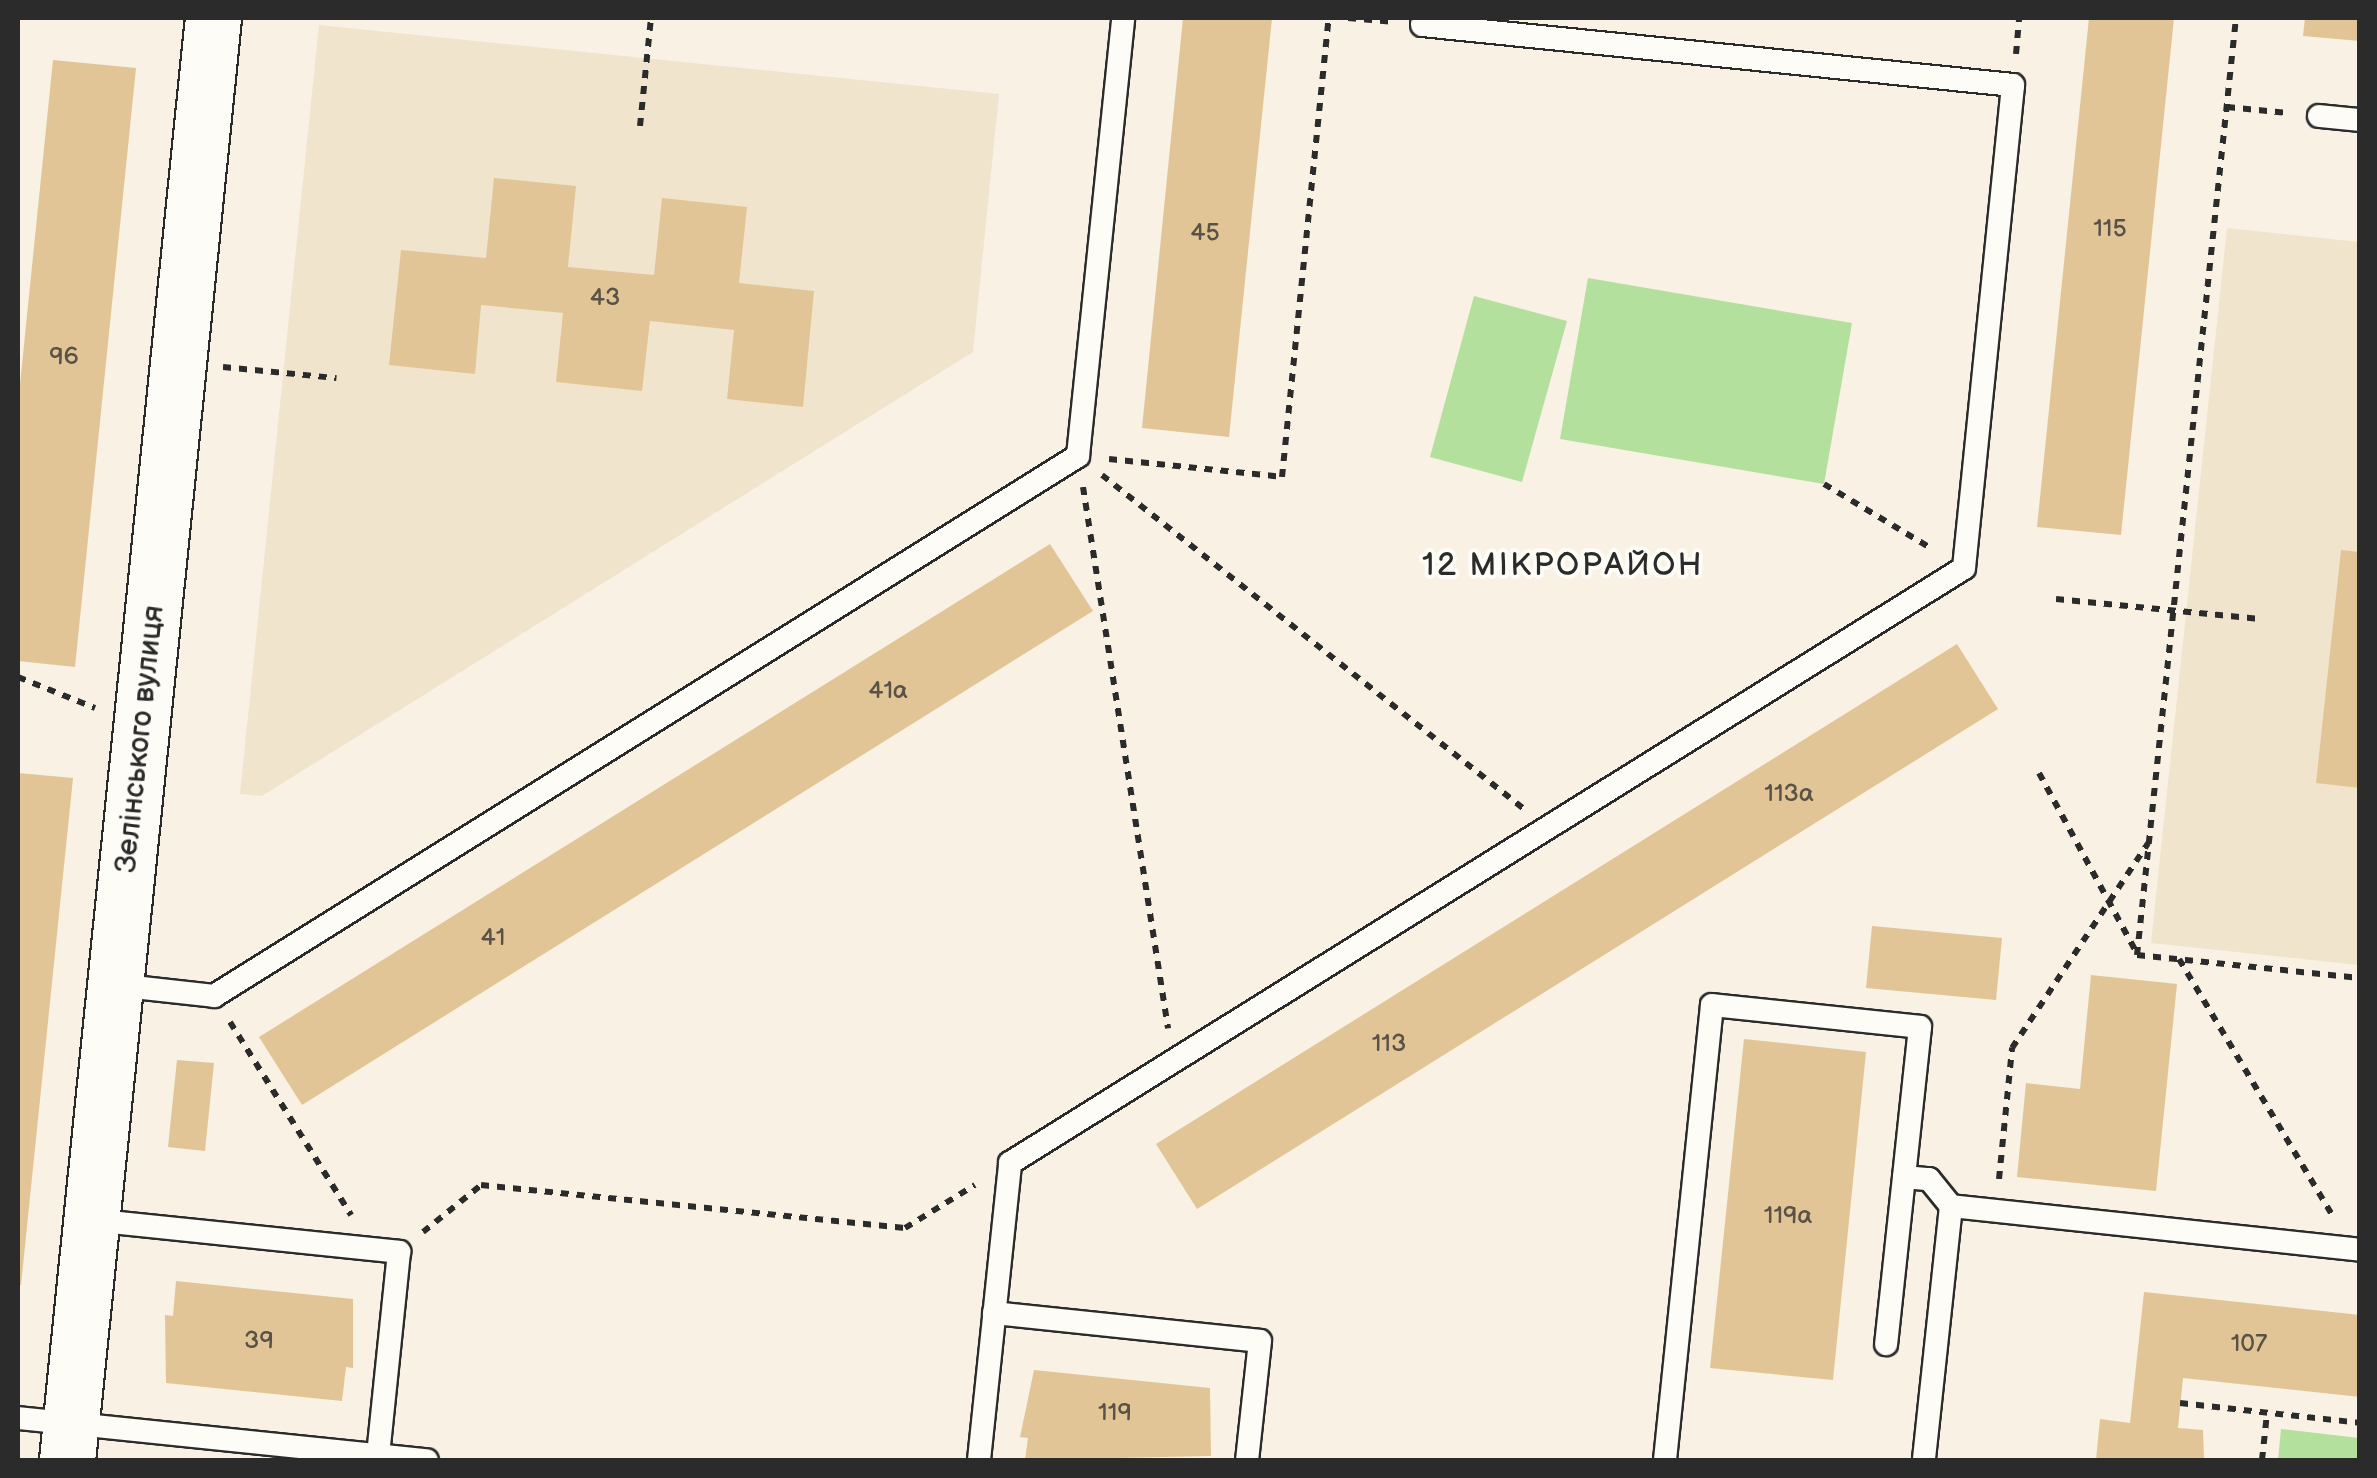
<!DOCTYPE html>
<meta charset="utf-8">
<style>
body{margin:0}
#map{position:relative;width:2377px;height:1478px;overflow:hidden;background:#f8f1e4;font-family:"Balsamiq Sans",sans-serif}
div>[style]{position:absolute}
.built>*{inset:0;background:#f1e4cd}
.green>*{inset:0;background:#b4e09e}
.building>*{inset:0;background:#e2c596}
.path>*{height:6px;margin-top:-3px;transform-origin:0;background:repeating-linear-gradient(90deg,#2b2b2b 0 8px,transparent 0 16px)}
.roads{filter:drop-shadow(2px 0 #2b2b2b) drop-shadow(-2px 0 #2b2b2b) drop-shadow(0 2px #2b2b2b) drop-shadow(0 -2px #2b2b2b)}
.lane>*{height:22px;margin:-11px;padding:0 11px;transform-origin:11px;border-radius:11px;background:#fdfcf7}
.secondary>*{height:55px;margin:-27.5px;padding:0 27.5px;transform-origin:27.5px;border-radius:27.5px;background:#fdfcf7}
span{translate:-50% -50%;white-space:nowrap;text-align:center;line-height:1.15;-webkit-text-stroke:8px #fdfcf7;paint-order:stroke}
.number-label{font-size:25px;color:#595246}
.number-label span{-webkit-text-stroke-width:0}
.street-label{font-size:30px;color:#2b2b2b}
.neighbourhood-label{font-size:32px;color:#2b2b2b;letter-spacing:2.5px}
.frame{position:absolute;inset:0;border:20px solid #2b2b2b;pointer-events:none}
</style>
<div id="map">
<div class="built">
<div style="clip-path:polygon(319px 25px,999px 94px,973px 352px,262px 796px,240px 794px)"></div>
<div style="clip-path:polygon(2227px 228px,2359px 242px,2359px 965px,2151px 943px)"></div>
</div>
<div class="green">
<div style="clip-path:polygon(1588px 278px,1852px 323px,1824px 484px,1560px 439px)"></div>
<div style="clip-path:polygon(1474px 296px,1567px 321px,1522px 482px,1430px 457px)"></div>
<div style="clip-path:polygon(2281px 1429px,2359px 1438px,2359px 1460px,2278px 1460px)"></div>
</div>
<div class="building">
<div style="clip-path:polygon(1183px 18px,1272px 18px,1229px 437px,1142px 428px)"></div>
<div style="clip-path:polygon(2089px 18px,2174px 18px,2121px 535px,2037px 527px)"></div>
<div style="clip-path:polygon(2305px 18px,2360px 18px,2360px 41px,2303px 36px)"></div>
<div style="clip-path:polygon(53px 60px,136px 68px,75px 667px,18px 661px,18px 404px)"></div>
<div style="clip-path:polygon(494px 178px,576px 186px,568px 267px,654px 275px,662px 198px,747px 207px,739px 283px,814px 291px,803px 407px,727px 399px,734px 330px,650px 321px,642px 391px,556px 382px,563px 313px,481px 305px,475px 374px,389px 365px,401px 250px,486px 258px)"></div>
<div style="clip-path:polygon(1050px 544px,1093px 611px,302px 1105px,259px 1037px)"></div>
<div style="clip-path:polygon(2341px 550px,2360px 552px,2360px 788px,2316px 783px)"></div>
<div style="clip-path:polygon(1957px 644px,1998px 709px,1197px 1209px,1156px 1144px)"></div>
<div style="clip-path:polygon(18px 773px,73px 778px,21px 1285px,18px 1285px)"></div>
<div style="clip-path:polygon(1872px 926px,2002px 938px,1996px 1000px,1866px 988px)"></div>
<div style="clip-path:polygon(2091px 975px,2177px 984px,2156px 1191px,2017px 1177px,2026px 1083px,2080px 1089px)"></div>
<div style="clip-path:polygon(1744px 1039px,1866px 1052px,1833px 1380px,1710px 1368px)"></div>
<div style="clip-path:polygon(177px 1060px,214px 1063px,205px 1151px,168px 1147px)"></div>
<div style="clip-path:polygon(176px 1281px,353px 1299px,353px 1368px,346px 1367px,342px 1401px,166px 1383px,165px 1315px,173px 1316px)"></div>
<div style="clip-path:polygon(2144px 1292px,2360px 1315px,2360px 1397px,2183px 1378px,2178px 1428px,2203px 1430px,2204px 1460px,2096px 1460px,2100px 1419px,2130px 1423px)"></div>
<div style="clip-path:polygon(1034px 1370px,1210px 1388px,1211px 1456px,1025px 1460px,1028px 1438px,1020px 1437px)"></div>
</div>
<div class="path">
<div style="left:1348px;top:18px;width:47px;rotate:4.9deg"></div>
<div style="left:2016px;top:54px;width:36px;rotate:-85deg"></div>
<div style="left:2227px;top:107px;width:61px;rotate:5.6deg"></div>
<div style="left:640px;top:126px;width:109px;rotate:-84.2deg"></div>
<div style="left:223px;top:367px;width:114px;rotate:5.6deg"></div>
<div style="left:1109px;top:459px;width:174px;rotate:5.9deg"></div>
<div style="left:1282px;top:477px;width:461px;rotate:-84.2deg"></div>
<div style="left:1102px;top:475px;width:538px;rotate:38.36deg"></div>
<div style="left:1824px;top:484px;width:126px;rotate:31deg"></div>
<div style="left:1083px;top:487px;width:548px;rotate:81.07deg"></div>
<div style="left:2056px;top:599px;width:205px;rotate:5.6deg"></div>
<div style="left:18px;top:677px;width:83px;rotate:21.9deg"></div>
<div style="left:2039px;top:773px;width:204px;rotate:61.5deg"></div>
<div style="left:2137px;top:955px;width:942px;rotate:-83.97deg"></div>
<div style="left:2137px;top:955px;width:224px;rotate:5.9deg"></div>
<div style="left:2179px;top:959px;width:298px;rotate:59.1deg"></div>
<div style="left:230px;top:1022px;width:228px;rotate:57.9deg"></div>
<div style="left:1999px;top:1179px;width:132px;rotate:-84.3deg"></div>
<div style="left:2012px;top:1048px;width:246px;rotate:-56.4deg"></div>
<div style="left:423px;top:1232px;width:75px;rotate:-39deg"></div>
<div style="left:481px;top:1185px;width:426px;rotate:5.8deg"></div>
<div style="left:905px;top:1228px;width:82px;rotate:-31.6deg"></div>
<div style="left:2180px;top:1403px;width:181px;rotate:6.3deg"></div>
<div style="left:2262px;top:1460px;width:47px;rotate:-83.9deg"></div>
</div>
<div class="roads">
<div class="lane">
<div style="left:2319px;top:116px;width:41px;rotate:5.6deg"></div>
<div style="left:115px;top:985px;width:100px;rotate:6.3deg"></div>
<div style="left:214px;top:996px;width:1019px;rotate:-32.01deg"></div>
<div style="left:1078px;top:456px;width:440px;rotate:-84.1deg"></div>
<div style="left:1904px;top:1177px;width:25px;rotate:5deg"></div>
<div style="left:1929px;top:1179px;width:35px;rotate:51deg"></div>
<div style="left:1951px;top:1206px;width:255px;rotate:96.1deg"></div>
<div style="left:1951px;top:1206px;width:411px;rotate:6.1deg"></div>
<div style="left:91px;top:1220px;width:310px;rotate:5.9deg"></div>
<div style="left:399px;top:1252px;width:204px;rotate:95.9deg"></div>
<div style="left:994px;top:1313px;width:267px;rotate:6deg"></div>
<div style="left:1260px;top:1341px;width:120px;rotate:96.2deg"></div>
<div style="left:18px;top:1418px;width:411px;rotate:5.9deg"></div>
<div style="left:979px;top:1460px;width:299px;rotate:-84deg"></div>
<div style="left:1010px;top:1163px;width:1124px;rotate:-31.95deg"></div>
<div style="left:1964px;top:568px;width:485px;rotate:-84.2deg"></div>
<div style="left:2013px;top:85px;width:594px;rotate:-174.2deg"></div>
<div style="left:1665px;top:1460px;width:457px;rotate:-84.1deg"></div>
<div style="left:1712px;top:1005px;width:209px;rotate:6deg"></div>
<div style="left:1920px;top:1027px;width:319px;rotate:96.1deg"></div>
</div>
<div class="secondary">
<div style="left:67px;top:1460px;width:1449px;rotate:-84.22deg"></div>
</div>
</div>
<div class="number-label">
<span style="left:2110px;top:229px">115</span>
<span style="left:1205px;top:233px">45</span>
<span style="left:605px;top:298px">43</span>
<span style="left:64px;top:357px">96</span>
<span style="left:888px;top:691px">41а</span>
<span style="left:1789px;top:794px">113а</span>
<span style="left:493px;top:938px">41</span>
<span style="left:1389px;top:1044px">113</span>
<span style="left:1788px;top:1216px">119а</span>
<span style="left:259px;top:1341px">39</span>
<span style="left:2249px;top:1344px">107</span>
<span style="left:1115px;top:1413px">119</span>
</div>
<div class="street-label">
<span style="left:140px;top:739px;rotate:-84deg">Зелінського вулиця</span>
</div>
<div class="neighbourhood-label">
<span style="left:1563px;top:566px">12 МІКРОРАЙОН</span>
</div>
<div class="frame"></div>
</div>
